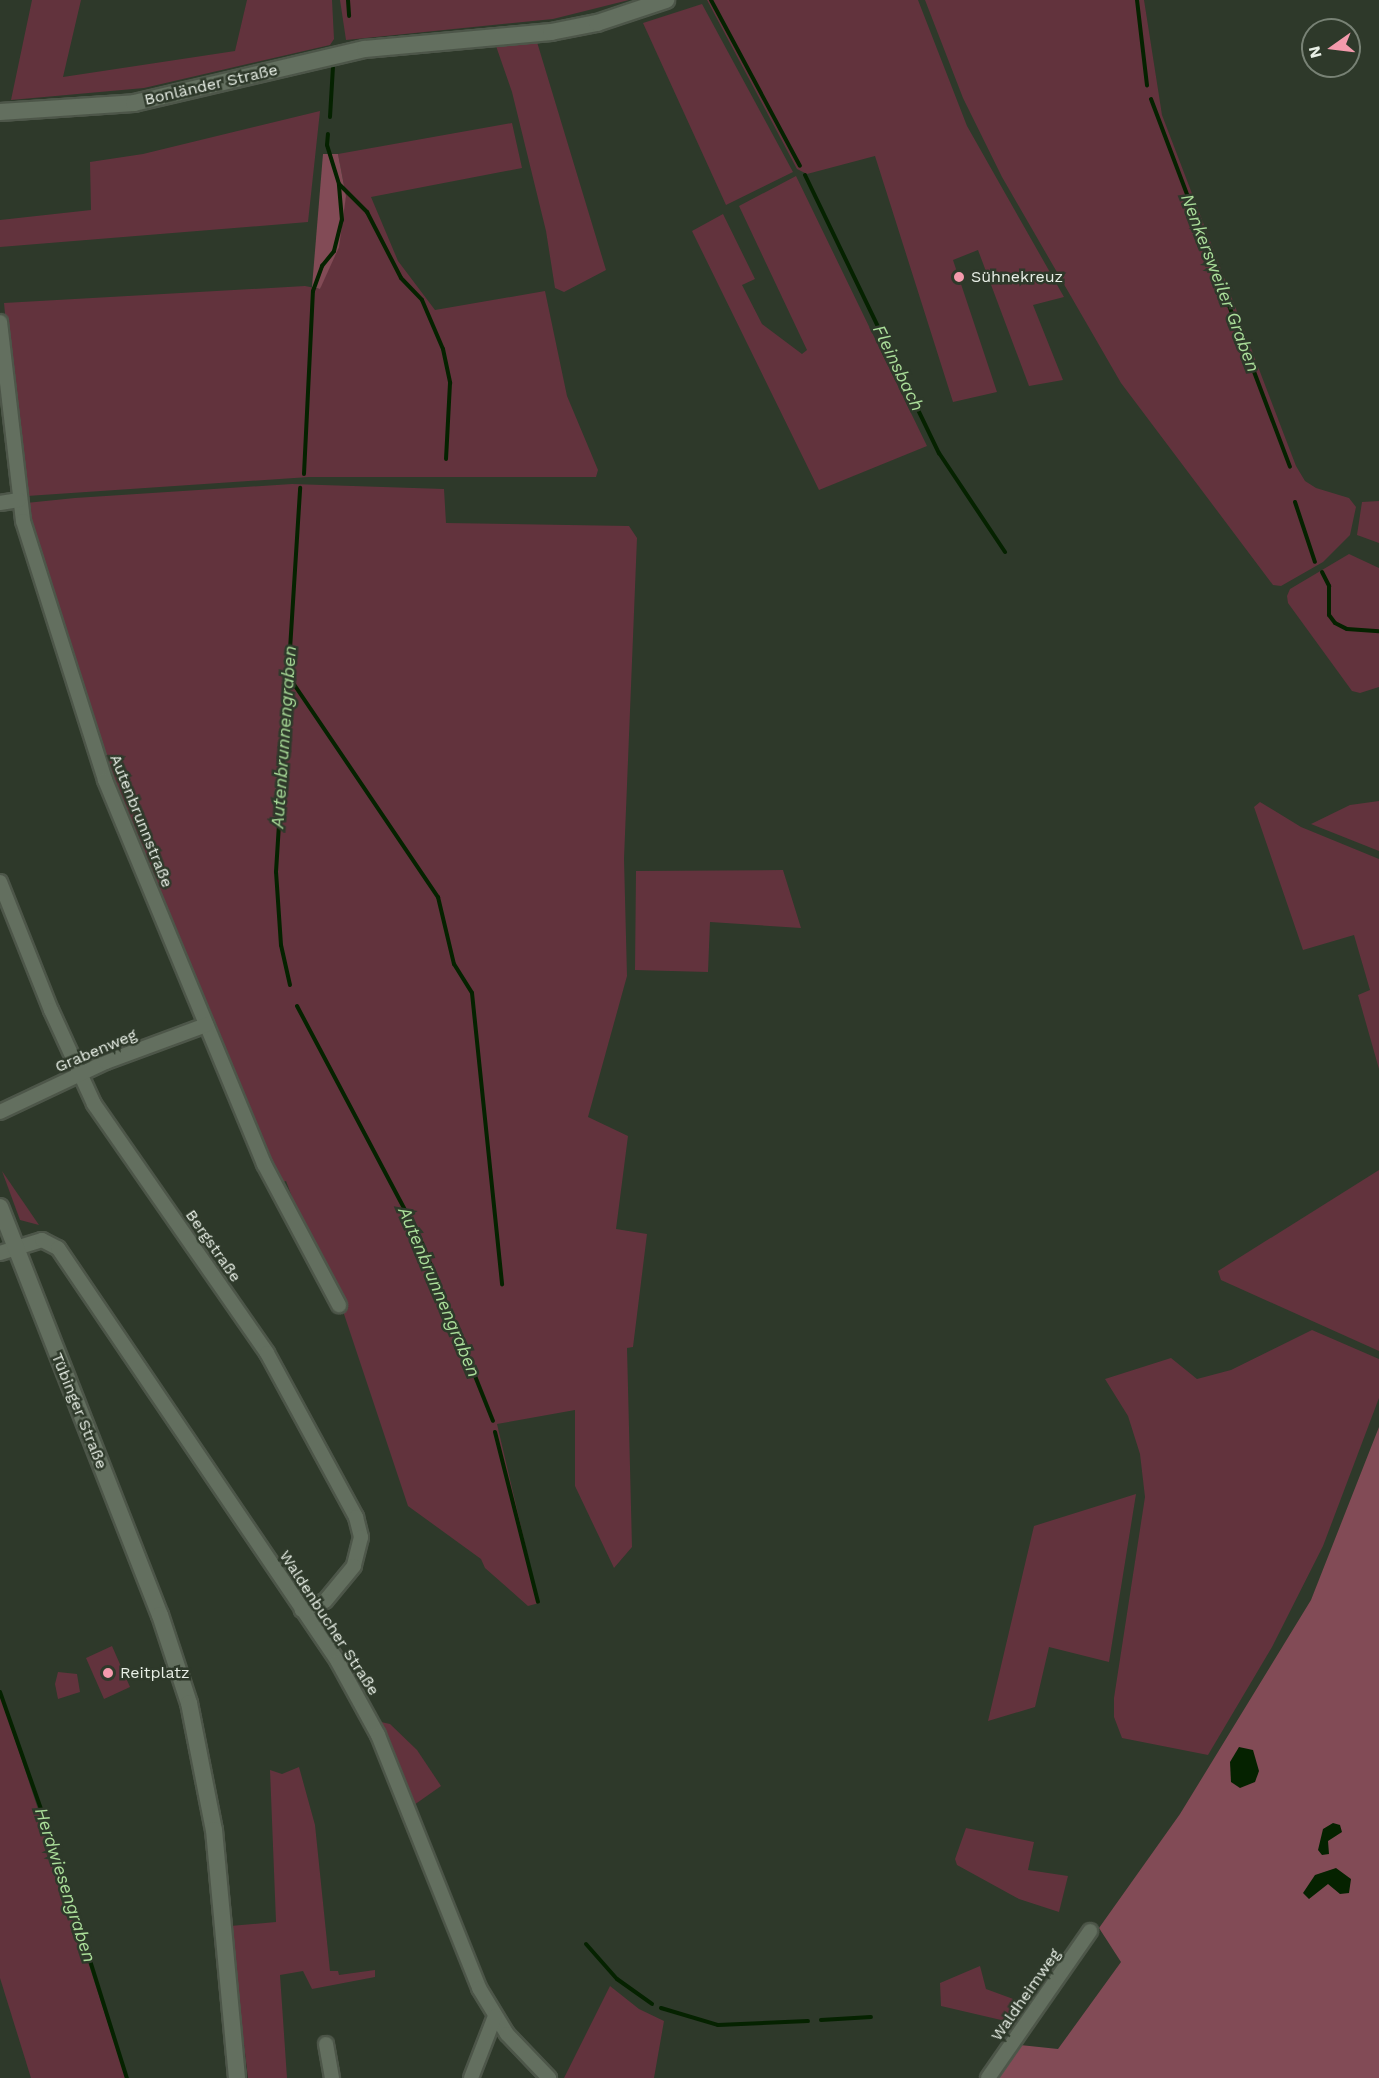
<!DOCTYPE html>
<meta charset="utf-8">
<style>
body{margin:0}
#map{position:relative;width:1379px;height:2078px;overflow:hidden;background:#2e392a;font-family:"Work Sans",sans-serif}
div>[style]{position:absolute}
.green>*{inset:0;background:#62333d}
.forest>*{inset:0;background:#824b56}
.water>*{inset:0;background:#052200}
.stream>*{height:4px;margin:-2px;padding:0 2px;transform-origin:2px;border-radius:2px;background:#052200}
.roads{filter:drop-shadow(2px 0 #4d5649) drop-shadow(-2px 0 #4d5649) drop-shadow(0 2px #4d5649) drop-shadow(0 -2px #4d5649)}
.minor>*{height:14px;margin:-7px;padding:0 7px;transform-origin:7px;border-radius:7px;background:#636f5f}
.tertiary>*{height:16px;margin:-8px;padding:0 8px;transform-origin:8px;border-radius:8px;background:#636f5f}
.secondary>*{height:16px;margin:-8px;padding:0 8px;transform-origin:8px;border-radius:8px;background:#636f5f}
.dots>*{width:16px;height:16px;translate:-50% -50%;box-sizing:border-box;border:3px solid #2e392a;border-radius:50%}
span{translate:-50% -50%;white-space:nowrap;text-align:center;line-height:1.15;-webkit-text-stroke:5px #2e392a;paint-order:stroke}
.street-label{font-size:16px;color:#e8efe6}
.poi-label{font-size:16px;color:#e8efe6}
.left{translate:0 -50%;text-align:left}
.water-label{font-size:18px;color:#abde9a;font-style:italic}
.north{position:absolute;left:1301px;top:18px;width:60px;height:60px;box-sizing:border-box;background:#2e392a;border:2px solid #788275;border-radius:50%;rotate:256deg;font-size:16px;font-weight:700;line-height:24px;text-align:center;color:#e8efe6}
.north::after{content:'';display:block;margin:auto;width:21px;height:27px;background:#f39aac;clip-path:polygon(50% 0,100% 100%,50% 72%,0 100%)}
</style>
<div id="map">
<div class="green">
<div style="clip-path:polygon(32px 0,81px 0,63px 77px,235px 51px,247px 0,332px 0,334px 39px,330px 45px,144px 88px,11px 100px)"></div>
<div style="clip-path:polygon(340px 0,629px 0,553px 19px,346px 40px)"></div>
<div style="clip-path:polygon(707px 0,918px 0,967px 126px,1064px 297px,1033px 305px,1063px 380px,1029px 386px,978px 250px,953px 260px,997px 392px,953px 402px,875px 156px,807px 174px,797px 169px)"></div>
<div style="clip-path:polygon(925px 0,1144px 0,1162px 115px,1296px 466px,1305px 481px,1316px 488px,1349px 498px,1356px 507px,1350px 535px,1323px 562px,1281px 586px,1273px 585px,1121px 383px,1002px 177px,963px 98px)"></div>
<div style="clip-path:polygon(702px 4px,793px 172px,726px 205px,643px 23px)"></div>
<div style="clip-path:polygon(537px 42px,606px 270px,564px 292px,555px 288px,546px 231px,512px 92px,496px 46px)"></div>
<div style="clip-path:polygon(320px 111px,308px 222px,0 247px,0 220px,91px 210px,90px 162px,143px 154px)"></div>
<div style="clip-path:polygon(512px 123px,522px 168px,371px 197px,398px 261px,435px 310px,545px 291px,567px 396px,598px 470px,596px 477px,309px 477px,27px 496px,22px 492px,4px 303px,305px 286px,320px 289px,346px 196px,338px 154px)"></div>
<div style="clip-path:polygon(796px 176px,927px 446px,819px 490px,692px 231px,723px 214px,755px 279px,742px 285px,762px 324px,802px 354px,807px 350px,739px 206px)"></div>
<div style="clip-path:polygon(292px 484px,444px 489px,446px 523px,629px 526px,637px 538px,624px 859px,627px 976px,588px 1117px,628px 1136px,616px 1229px,647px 1234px,633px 1347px,627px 1348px,632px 1547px,614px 1568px,575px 1486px,575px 1410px,497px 1424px,539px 1603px,528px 1606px,485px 1568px,481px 1559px,408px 1506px,340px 1302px,289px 1209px,295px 1205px,286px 1181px,277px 1184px,103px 757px,26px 510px,26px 503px,75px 498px)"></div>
<div style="clip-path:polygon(1379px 501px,1379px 543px,1357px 535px,1362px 502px)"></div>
<div style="clip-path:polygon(1349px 554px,1379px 568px,1379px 687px,1360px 693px,1352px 691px,1288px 603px,1287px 596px,1290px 589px)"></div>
<div style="clip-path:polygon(1379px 801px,1379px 851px,1311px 824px,1350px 805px)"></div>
<div style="clip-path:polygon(1260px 802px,1301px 827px,1379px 859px,1379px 1069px,1358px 995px,1370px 990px,1354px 935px,1303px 950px,1254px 807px)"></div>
<div style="clip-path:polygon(783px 870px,801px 928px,710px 922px,708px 972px,635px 970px,636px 871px)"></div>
<div style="clip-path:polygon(1379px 1170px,1379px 1351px,1221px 1280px,1218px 1271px)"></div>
<div style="clip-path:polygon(2px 1171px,39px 1225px,20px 1220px)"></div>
<div style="clip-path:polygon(1312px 1330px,1379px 1359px,1379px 1398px,1323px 1546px,1272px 1647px,1208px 1755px,1122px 1738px,1114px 1717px,1114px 1698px,1145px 1497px,1140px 1454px,1128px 1416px,1105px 1379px,1171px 1358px,1197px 1379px,1231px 1370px)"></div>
<div style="clip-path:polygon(1136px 1494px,1109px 1662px,1049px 1647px,1035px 1707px,988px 1721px,1034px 1526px)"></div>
<div style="clip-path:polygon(112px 1646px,130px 1687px,104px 1699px,86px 1658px)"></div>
<div style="clip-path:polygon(58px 1672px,77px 1674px,80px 1692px,58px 1699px,55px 1684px)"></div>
<div style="clip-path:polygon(0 1694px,35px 1800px,126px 2078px,31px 2078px,0 1978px)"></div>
<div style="clip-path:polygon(381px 1722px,390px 1724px,417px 1750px,441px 1786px,414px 1805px)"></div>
<div style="clip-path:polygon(299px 1767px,315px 1825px,330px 1971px,338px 1971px,339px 1975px,375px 1970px,375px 1977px,312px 1989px,303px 1971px,280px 1975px,287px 2078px,248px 2078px,230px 1926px,276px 1922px,270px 1770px,282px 1774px)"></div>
<div style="clip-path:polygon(966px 1828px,1034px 1842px,1028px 1870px,1068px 1876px,1059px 1912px,1019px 1899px,957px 1865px,955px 1859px)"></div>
<div style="clip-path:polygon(980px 1966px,986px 1989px,1019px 2001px,1026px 2009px,1014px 2023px,941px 2006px,940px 1983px)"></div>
<div style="clip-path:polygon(610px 1986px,639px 2009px,664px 2021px,654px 2078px,564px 2078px)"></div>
</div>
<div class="forest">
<div style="clip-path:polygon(323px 154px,338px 154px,346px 196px,339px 247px,320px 289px,312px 287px)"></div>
<div style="clip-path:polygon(1379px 1427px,1379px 2078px,996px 2078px,1020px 2045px,1058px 2049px,1121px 1962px,1099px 1928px,1180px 1814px,1311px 1600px)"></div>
</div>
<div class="water">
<div style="clip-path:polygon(1239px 1747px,1253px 1750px,1259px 1771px,1255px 1782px,1240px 1788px,1231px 1782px,1230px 1762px)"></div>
<div style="clip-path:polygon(1333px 1823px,1340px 1825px,1342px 1832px,1328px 1841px,1329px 1854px,1322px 1855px,1318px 1850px,1323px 1829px)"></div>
<div style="clip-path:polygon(1336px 1868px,1351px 1879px,1349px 1893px,1340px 1894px,1328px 1884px,1309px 1899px,1303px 1893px,1315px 1875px)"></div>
</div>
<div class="stream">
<div style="left:348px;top:0;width:16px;rotate:86deg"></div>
<div style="left:711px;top:0;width:188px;rotate:61.8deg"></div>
<div style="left:1137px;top:0;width:86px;rotate:83.3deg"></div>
<div style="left:1151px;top:99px;width:393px;rotate:69.3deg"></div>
<div style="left:330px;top:117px;width:51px;rotate:-86.6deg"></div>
<div style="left:805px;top:175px;width:309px;rotate:64.3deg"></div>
<div style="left:939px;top:453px;width:119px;rotate:56.3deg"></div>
<div style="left:339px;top:184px;width:40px;rotate:45deg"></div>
<div style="left:367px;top:212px;width:74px;rotate:62.7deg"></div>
<div style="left:401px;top:278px;width:30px;rotate:46deg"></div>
<div style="left:422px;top:300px;width:53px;rotate:66.8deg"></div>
<div style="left:443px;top:349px;width:35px;rotate:78deg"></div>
<div style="left:450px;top:383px;width:76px;rotate:93deg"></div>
<div style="left:304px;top:474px;width:183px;rotate:-87.2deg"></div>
<div style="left:313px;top:291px;width:27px;rotate:-70deg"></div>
<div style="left:322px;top:266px;width:19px;rotate:-51deg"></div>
<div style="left:334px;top:251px;width:32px;rotate:-76deg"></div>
<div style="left:342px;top:220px;width:36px;rotate:-95deg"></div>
<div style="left:339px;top:184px;width:41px;rotate:-107.1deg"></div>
<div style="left:327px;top:145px;width:11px;rotate:-85deg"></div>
<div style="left:1295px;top:502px;width:63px;rotate:71.6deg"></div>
<div style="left:1322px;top:572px;width:16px;rotate:63deg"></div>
<div style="left:1329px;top:586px;width:29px;rotate:90deg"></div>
<div style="left:1329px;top:615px;width:10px;rotate:53deg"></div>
<div style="left:1335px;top:623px;width:13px;rotate:27deg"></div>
<div style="left:1347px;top:629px;width:32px;rotate:4deg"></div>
<div style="left:289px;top:677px;width:266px;rotate:55.9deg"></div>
<div style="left:438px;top:897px;width:69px;rotate:76.6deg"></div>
<div style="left:454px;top:964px;width:34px;rotate:58deg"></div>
<div style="left:472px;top:993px;width:293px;rotate:84.1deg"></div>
<div style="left:290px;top:985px;width:41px;rotate:-102.7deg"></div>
<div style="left:281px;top:945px;width:73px;rotate:-93.9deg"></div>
<div style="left:276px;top:872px;width:385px;rotate:-86.4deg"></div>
<div style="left:297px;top:1006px;width:260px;rotate:62.1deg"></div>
<div style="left:419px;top:1236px;width:199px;rotate:68.2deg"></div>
<div style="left:495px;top:1432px;width:175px;rotate:75.8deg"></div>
<div style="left:0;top:1692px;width:170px;rotate:70.7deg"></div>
<div style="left:56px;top:1852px;width:237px;rotate:72.6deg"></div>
<div style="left:586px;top:1944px;width:47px;rotate:48.5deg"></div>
<div style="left:617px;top:1979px;width:43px;rotate:35.5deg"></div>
<div style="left:661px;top:2008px;width:59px;rotate:16.6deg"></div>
<div style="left:718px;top:2025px;width:90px;rotate:-2.5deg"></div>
<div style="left:821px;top:2020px;width:50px;rotate:-3.4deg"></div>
</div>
<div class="roads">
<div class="minor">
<div style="left:0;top:322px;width:200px;rotate:83.4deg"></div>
<div style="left:23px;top:521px;width:272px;rotate:72.4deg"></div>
<div style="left:105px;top:780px;width:416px;rotate:67.5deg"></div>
<div style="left:264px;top:1164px;width:160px;rotate:62deg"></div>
<div style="left:0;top:503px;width:19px;rotate:-9deg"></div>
<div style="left:0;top:882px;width:138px;rotate:68.3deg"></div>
<div style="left:51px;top:1010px;width:103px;rotate:65.4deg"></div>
<div style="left:94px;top:1104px;width:303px;rotate:55.2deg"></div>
<div style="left:267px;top:1353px;width:187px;rotate:61.5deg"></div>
<div style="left:356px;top:1517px;width:21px;rotate:76deg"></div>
<div style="left:361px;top:1537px;width:30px;rotate:104deg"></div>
<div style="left:354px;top:1566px;width:45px;rotate:129.6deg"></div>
<div style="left:325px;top:1601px;width:25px;rotate:159deg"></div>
<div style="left:0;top:1112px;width:117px;rotate:-25.3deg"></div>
<div style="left:106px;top:1062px;width:107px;rotate:-20.3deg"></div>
<div style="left:0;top:1253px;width:44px;rotate:-17.2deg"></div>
<div style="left:42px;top:1240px;width:18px;rotate:27deg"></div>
<div style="left:58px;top:1248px;width:500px;rotate:55.9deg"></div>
<div style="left:338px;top:1662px;width:83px;rotate:61.3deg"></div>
<div style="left:378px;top:1735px;width:272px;rotate:68.2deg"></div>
<div style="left:479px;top:1988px;width:54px;rotate:58.7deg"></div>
<div style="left:507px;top:2034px;width:61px;rotate:46.3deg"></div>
<div style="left:326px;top:2044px;width:35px;rotate:80deg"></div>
<div style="left:471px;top:2078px;width:66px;rotate:-68.8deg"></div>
<div style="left:988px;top:2078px;width:179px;rotate:-55.2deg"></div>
</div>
<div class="tertiary">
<div style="left:0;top:112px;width:134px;rotate:-3.8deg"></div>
<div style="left:134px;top:103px;width:237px;rotate:-13.2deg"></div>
<div style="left:365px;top:49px;width:187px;rotate:-5.2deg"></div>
<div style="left:551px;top:32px;width:47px;rotate:-11.1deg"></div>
<div style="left:597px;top:23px;width:73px;rotate:-18.4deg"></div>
</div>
<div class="secondary">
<div style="left:0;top:1207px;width:438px;rotate:68.6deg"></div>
<div style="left:160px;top:1615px;width:93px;rotate:71.8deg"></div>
<div style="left:189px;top:1703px;width:129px;rotate:78.9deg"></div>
<div style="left:214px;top:1830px;width:249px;rotate:84.7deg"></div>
</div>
</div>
<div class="dots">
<div style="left:959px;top:277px;background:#f39aac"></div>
<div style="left:108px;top:1673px;background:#f39aac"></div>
</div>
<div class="street-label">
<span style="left:211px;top:85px;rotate:-13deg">Bonländer Straße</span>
<span style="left:141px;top:821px;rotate:68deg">Autenbrunnstraße</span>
<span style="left:96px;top:1051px;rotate:-23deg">Grabenweg</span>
<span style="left:213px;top:1246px;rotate:55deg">Bergstraße</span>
<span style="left:79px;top:1411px;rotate:68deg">Tübinger Straße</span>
<span style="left:329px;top:1623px;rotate:57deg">Waldenbucher Straße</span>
<span style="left:1026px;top:1995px;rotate:-55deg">Waldheimweg</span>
</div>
<div class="poi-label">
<span class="left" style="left:971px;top:277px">Sühnekreuz</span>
<span class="left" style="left:120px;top:1673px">Reitplatz</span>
</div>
<div class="water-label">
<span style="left:1220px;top:283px;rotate:69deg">Nenkersweiler Graben</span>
<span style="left:898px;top:368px;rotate:64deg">Fleinsbach</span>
<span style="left:284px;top:737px;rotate:-86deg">Autenbrunnengraben</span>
<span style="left:439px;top:1292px;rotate:67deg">Autenbrunnengraben</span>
<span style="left:65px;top:1885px;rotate:72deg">Herdwiesengraben</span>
</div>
<div class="north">N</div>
</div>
